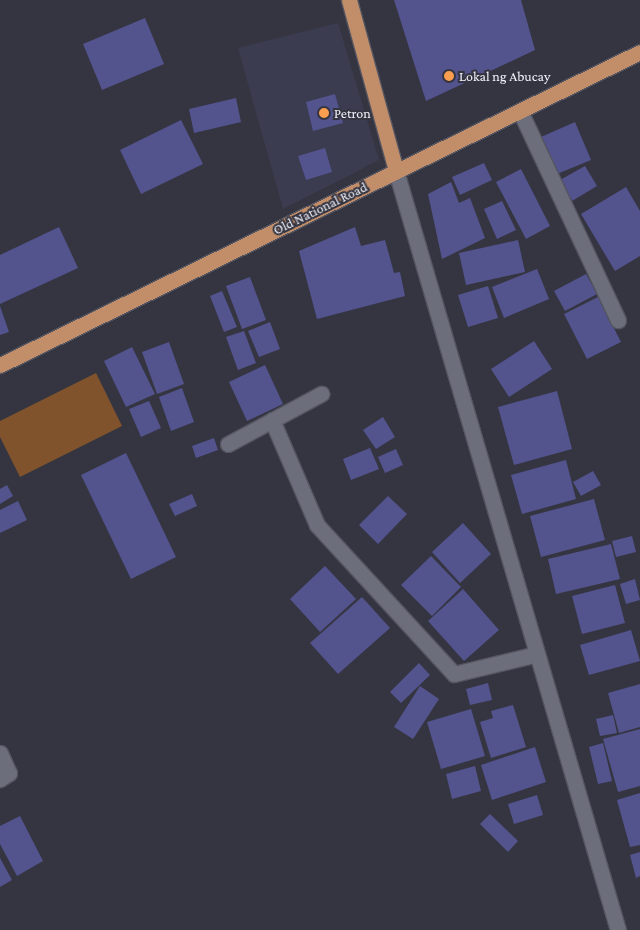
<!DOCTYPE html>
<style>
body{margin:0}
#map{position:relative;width:640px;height:930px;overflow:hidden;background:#353542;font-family:"Crimson Pro",serif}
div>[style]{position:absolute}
.built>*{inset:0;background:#3b3c4f}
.green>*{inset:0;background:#81532d}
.building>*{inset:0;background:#53538e}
.roads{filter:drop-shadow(1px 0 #545560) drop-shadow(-1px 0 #545560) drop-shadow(0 1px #545560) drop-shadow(0 -1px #545560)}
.minor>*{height:15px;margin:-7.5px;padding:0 7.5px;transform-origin:7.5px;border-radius:7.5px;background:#6d6e7c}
.major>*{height:15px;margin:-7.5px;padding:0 7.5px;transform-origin:7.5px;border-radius:7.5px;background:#c28e69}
.dots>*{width:14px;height:14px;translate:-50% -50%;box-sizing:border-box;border:2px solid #353542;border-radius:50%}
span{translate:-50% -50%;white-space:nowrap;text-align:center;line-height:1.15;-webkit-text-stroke:4px #353542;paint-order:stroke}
.poi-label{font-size:14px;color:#f2f3fb}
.left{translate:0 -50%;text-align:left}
.street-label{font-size:14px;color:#f2f3fb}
</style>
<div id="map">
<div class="built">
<div style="clip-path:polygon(338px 23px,379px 160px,283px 209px,238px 48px)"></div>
</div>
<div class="green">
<div style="clip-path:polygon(96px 373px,122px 426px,20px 477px,0 437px,0 421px)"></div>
</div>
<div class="building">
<div style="clip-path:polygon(394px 0,521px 0,535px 50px,426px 101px)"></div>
<div style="clip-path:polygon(145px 18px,164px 64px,102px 90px,83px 44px)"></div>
<div style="clip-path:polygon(335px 94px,343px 123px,313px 131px,306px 102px)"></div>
<div style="clip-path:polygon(236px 98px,241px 122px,194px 133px,189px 109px)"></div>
<div style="clip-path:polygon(181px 120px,203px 164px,141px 194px,120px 150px)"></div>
<div style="clip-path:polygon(575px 122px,591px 160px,557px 174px,541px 137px)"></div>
<div style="clip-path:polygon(325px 148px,332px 172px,306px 180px,298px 156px)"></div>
<div style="clip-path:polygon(484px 163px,492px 180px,460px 195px,452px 177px)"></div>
<div style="clip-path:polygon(585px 166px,597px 186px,572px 201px,560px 180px)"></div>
<div style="clip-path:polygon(521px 169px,550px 226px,526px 239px,496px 182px)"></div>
<div style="clip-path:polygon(451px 182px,459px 203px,470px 198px,485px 238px,442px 259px,428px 194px)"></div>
<div style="clip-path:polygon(626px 187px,640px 211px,640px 256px,615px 271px,581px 214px)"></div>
<div style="clip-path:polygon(502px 201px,516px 230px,497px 239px,484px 209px)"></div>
<div style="clip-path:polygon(59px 227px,78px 268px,0 304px,0 255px)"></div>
<div style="clip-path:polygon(355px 227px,361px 246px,385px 240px,394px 273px,400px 272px,405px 296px,317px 319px,299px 251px)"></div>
<div style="clip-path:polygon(518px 240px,525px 272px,466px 285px,459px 253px)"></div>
<div style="clip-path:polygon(537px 269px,549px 299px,504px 318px,492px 287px)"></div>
<div style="clip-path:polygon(586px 274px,597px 294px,565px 311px,554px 291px)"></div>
<div style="clip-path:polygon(250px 277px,266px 320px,242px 329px,226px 286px)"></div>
<div style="clip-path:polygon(488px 286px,498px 318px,468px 327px,458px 295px)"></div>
<div style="clip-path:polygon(222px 291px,237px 327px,224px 332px,210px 296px)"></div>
<div style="clip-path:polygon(598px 297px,621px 342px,587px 359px,564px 314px)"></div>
<div style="clip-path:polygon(0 306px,9px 332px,0 335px)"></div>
<div style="clip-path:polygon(270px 322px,280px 349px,259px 357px,248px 331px)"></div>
<div style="clip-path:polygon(244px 331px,256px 363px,238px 370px,226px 337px)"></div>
<div style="clip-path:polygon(534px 341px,552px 369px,509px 397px,491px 369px)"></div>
<div style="clip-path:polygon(169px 342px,184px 384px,157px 394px,142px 352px)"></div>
<div style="clip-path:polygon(132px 347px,155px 394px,126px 407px,104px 361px)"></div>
<div style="clip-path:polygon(265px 365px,283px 404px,247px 421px,229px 382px)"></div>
<div style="clip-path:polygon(182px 388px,194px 422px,171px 431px,159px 397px)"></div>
<div style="clip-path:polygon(557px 391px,572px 449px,514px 465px,498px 407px)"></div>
<div style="clip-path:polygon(149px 401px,161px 428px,141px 437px,129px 409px)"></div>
<div style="clip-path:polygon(383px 417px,395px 437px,376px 449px,363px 430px)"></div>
<div style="clip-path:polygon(214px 438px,218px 450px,196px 458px,192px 446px)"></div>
<div style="clip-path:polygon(370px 448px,379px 469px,351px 480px,343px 459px)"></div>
<div style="clip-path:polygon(396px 449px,403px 465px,385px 473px,378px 457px)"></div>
<div style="clip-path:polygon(126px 453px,176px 557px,131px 579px,81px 475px)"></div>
<div style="clip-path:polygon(566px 460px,576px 499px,522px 514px,511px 475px)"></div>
<div style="clip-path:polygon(593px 471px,601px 485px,581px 496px,573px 482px)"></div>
<div style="clip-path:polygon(7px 485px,13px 496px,0 504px,0 489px)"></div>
<div style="clip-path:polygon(192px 494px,197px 506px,175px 516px,169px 504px)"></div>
<div style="clip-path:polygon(388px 496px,407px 514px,378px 544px,359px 525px)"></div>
<div style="clip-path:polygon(594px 499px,605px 540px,541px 557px,530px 516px)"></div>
<div style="clip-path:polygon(18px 501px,27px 520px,0 533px,0 510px)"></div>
<div style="clip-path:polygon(463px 523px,491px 554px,460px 583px,432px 552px)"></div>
<div style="clip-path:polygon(632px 536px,636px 552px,616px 557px,612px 541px)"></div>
<div style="clip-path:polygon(611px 544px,620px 579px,556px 594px,548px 559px)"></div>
<div style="clip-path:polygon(431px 556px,461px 587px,432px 616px,401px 585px)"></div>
<div style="clip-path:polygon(325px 566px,356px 599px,320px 632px,290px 599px)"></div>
<div style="clip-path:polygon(635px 579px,640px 600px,626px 604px,620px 584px)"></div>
<div style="clip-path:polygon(615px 585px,625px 623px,582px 634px,572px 596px)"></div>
<div style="clip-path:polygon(463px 589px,499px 630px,464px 661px,428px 621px)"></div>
<div style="clip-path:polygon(362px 597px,390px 628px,338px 674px,310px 643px)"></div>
<div style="clip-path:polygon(631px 630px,640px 661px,589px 675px,580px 645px)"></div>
<div style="clip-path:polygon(419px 663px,430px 675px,401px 703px,390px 692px)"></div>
<div style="clip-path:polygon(488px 683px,492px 700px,470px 705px,466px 689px)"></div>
<div style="clip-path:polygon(640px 684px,640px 727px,619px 733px,608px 693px)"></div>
<div style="clip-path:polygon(420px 686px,439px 699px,413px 739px,394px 727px)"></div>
<div style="clip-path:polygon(513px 705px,526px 747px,491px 758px,480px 722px,493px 718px,491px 711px)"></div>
<div style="clip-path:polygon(471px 709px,485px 756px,441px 769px,427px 722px)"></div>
<div style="clip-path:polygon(613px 715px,617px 733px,600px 736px,596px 719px)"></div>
<div style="clip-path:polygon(640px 729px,640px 786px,618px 792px,603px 739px)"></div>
<div style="clip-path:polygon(603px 743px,612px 781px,598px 784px,589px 747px)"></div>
<div style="clip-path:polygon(535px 747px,546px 782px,492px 800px,481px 765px)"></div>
<div style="clip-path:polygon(475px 766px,481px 791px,452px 799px,446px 774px)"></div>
<div style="clip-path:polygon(640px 793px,640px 845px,630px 847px,617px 800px)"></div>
<div style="clip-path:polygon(537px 795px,543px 815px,514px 824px,508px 804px)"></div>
<div style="clip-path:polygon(490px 814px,518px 841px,508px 852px,480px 824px)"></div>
<div style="clip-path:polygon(20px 816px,43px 861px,17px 876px,0 844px,0 826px)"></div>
<div style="clip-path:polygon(640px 852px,640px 876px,636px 878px,630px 855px)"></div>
<div style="clip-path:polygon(0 858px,12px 880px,0 887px)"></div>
</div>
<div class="roads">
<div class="minor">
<div style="left:520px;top:111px;width:231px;rotate:64.9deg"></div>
<div style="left:396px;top:171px;width:791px;rotate:73.7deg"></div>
<div style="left:272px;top:420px;width:114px;rotate:66.8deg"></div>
<div style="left:317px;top:525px;width:202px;rotate:47.4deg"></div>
<div style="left:454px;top:674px;width:85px;rotate:-13.5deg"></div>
<div style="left:228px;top:444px;width:106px;rotate:-28.3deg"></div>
<div style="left:0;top:753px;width:22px;rotate:66deg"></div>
<div style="left:9px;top:773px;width:11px;rotate:146deg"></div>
</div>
<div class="major">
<div style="left:349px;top:0;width:177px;rotate:74.6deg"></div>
<div style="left:0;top:365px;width:712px;rotate:-26.06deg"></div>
</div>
</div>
<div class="dots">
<div style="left:449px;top:76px;background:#fb9e50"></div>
<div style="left:324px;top:113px;background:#fb9e50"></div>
</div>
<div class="poi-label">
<span class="left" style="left:459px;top:76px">Lokal ng Abucay</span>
<span class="left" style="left:334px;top:113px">Petron</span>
</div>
<div class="street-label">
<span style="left:320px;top:208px;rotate:-26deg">Old National Road</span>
</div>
</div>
